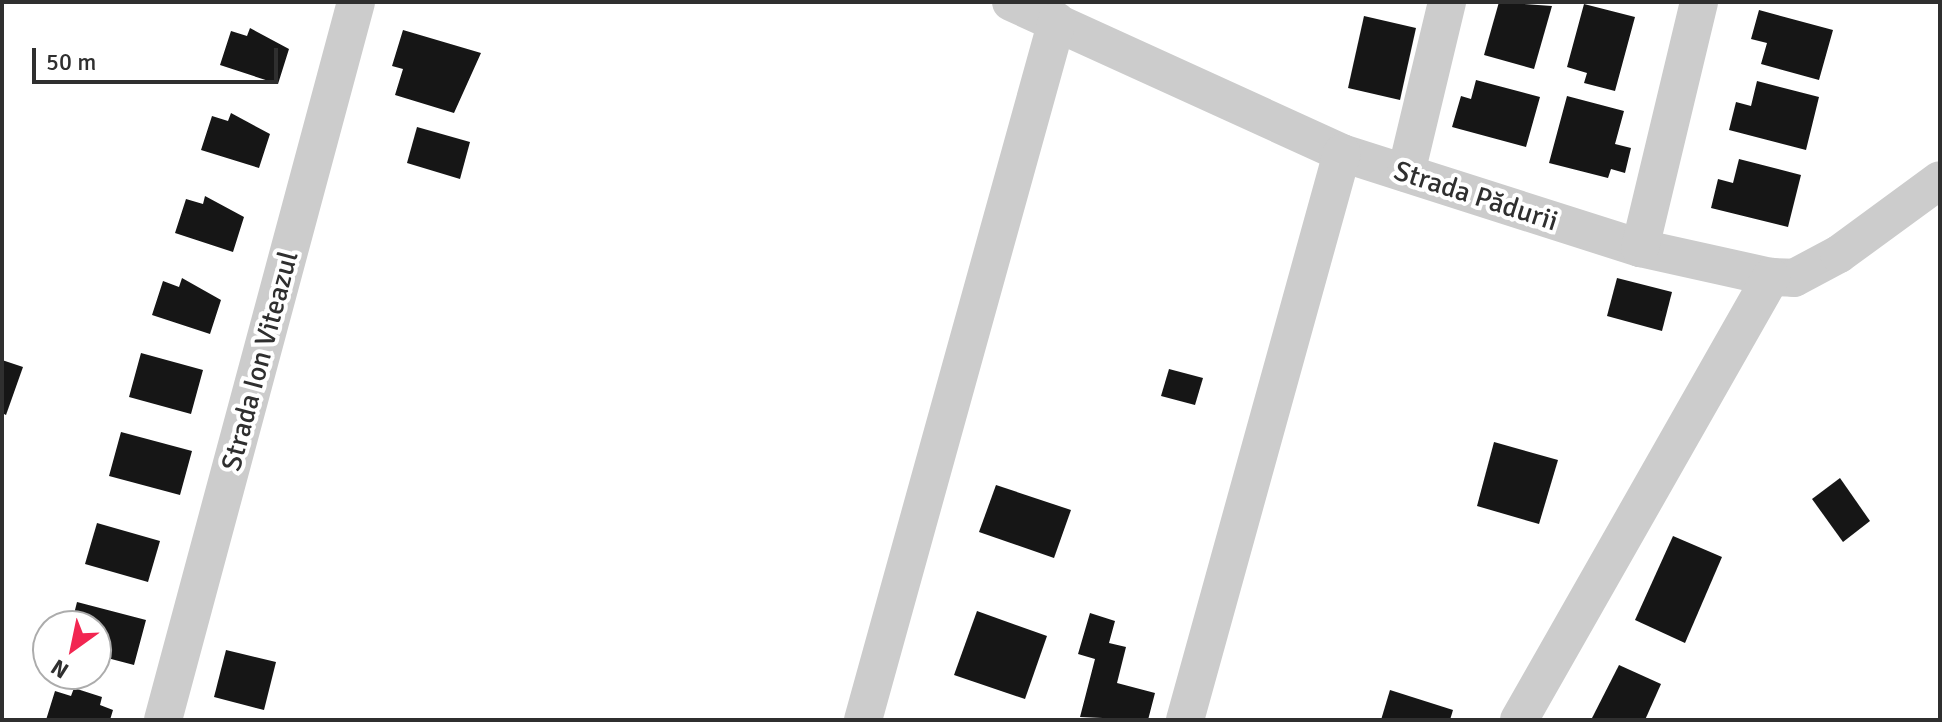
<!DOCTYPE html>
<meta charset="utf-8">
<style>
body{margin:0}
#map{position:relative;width:1942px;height:722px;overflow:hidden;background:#fff;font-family:Signika,sans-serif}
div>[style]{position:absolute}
.building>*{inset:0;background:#161616}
.minor>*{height:38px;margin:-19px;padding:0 19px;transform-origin:19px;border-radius:19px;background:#ccc}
span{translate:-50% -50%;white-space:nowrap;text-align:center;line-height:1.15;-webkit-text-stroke:8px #fff;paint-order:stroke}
.street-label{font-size:28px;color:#2f2f2f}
.frame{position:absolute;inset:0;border:4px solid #2f2f2f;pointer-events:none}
.north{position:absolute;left:32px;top:610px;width:80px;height:80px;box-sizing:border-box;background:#fff;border:2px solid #acacac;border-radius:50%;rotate:213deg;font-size:22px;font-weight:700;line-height:32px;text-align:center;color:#2f2f2f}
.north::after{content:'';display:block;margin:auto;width:28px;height:36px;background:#f22651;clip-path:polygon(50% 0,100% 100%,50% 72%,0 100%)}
.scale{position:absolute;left:32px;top:48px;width:246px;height:36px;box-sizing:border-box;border:4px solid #2f2f2f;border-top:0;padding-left:10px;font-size:24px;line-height:28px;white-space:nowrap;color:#2f2f2f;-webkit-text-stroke:6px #fff;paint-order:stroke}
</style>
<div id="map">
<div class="building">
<div style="clip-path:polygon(1499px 2px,1552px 6px,1534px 69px,1484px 55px)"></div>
<div style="clip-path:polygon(1584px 4px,1635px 17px,1615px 91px,1584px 83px,1587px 73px,1567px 67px)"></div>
<div style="clip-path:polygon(1759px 10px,1833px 30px,1819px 80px,1761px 64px,1767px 43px,1751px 39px)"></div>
<div style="clip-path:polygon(1364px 16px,1416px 28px,1400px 100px,1348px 88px)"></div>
<div style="clip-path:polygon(250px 28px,289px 49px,278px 84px,220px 65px,231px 31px,247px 36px)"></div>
<div style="clip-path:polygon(403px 30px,481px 53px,454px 113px,395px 95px,403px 69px,392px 66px)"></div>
<div style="clip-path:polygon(1476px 80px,1540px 97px,1526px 147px,1452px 127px,1461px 96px,1471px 99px)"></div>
<div style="clip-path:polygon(1757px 81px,1819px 97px,1806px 150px,1729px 130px,1736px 102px,1751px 106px)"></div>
<div style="clip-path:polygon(1567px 96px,1624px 111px,1615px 144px,1631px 148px,1625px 173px,1611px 169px,1608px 178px,1549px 163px)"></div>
<div style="clip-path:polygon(231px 113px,270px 134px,259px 168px,201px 150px,212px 116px,228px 121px)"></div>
<div style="clip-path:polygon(417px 127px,470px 142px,460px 179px,407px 163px)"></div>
<div style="clip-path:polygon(1739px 159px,1801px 175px,1788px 227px,1711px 208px,1718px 179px,1733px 183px)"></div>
<div style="clip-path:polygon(205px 196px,244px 217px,233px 252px,175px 233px,186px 199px,203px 204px)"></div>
<div style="clip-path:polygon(182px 278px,221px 300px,210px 334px,152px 315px,163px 281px,179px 287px)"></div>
<div style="clip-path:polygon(1617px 278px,1672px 292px,1662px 331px,1607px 316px)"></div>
<div style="clip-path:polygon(141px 353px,203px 370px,191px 414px,129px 397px)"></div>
<div style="clip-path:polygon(2px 360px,23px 367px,6px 415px,2px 413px)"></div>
<div style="clip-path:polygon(1169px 369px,1203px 378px,1195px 405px,1161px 396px)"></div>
<div style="clip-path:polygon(121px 432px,192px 451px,180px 495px,109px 476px)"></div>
<div style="clip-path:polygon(1494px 442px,1558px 460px,1539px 524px,1477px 506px)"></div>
<div style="clip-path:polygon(1840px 478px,1870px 521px,1843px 542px,1812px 499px)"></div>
<div style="clip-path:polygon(996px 485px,1071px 510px,1054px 558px,979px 532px)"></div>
<div style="clip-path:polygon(97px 523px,160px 541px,148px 582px,85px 564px)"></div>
<div style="clip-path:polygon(1673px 536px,1722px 557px,1685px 643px,1635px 620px)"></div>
<div style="clip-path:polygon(77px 602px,146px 620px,134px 665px,96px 655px,96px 626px,71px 626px)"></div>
<div style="clip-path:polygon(977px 611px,1047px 636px,1025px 699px,954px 675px)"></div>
<div style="clip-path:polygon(1090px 613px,1115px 621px,1109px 643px,1126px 647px,1117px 683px,1155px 693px,1148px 720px,1080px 717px,1095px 659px,1078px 654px)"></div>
<div style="clip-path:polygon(226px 650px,276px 662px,264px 710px,214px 697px)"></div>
<div style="clip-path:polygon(1619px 665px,1661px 684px,1645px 720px,1591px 720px)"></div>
<div style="clip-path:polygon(74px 688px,102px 697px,100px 705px,113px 710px,110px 720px,46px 720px,55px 691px,71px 696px)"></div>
<div style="clip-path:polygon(1390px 690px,1453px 710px,1450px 720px,1381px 720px)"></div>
</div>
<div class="minor">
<div style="left:1011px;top:2px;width:364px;rotate:24.5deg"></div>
<div style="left:1342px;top:153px;width:313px;rotate:17.7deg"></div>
<div style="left:1640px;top:248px;width:134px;rotate:12.5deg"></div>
<div style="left:1771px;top:277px;width:23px;rotate:2deg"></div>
<div style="left:1794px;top:278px;width:51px;rotate:-28.1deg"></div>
<div style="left:1839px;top:254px;width:125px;rotate:-36.2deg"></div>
<div style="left:1406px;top:173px;width:176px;rotate:-76.5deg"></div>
<div style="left:1640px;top:248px;width:253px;rotate:-76.5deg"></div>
<div style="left:163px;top:720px;width:743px;rotate:-74.95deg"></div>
<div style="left:863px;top:720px;width:725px;rotate:-74.49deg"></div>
<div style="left:1185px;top:720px;width:588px;rotate:-74.52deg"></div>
<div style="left:1519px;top:720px;width:510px;rotate:-60.37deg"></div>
</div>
<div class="street-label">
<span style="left:1476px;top:196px;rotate:18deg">Strada Pădurii</span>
<span style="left:260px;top:361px;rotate:-75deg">Strada Ion Viteazul</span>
</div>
<div class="frame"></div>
<div class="north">N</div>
<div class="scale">50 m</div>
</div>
